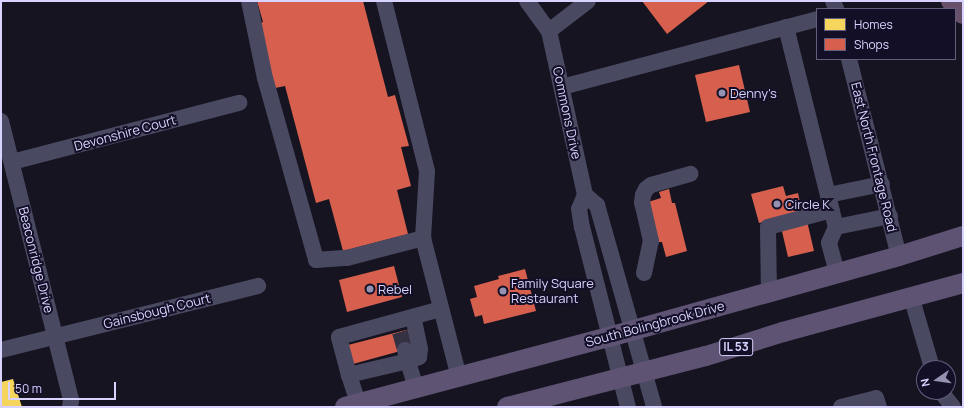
<!DOCTYPE html>
<style>
body{margin:0}
#map{position:relative;width:964px;height:408px;overflow:hidden;background:#161421;font-family:Manrope,sans-serif}
div>[style]{position:absolute}
.homes>*{inset:0;background:#f6d55c}
.shops>*{inset:0;background:#d6604d}
.minor-tunnel>*{height:16px;margin-top:-8px;transform-origin:0;background:repeating-linear-gradient(90deg,#333142 0 16px,transparent 0 24px)}
.minor>*{height:16px;margin:-8px;padding:0 8px;transform-origin:8px;border-radius:8px;background:#4a4962}
.major>*{height:20px;margin:-10px;padding:0 10px;transform-origin:10px;border-radius:10px;background:#5e5373}
.highway>*{height:22px;margin:-11px;padding:0 11px;transform-origin:11px;border-radius:11px;background:#67516a}
.dots>*{width:11px;height:11px;translate:-50% -50%;box-sizing:border-box;border:2px solid #130f26;border-radius:50%}
span{translate:-50% -50%;white-space:nowrap;text-align:center;line-height:1.15;-webkit-text-stroke:4px #130f26;paint-order:stroke}
.shield-label span{padding:1px 3px;background:#130f26;border:1px solid;border-radius:3px;-webkit-text-stroke-width:0}
.shield-label{font-size:12px;color:#d9d4ff;font-weight:700}
.poi-label{font-size:13px;color:#d9d4ff}
.left{translate:0 -50%;text-align:left}
.street-label{font-size:13px;color:#d9d4ff}
.frame{position:absolute;inset:0;border:2px solid #d9d4ff;pointer-events:none}
.legend{position:absolute;left:816px;top:8px;width:140px;height:52px;box-sizing:border-box;background:#130f26;border:1px solid #625e7d;margin:0;padding:5px 7px;list-style:none;font-size:12px;color:#d9d4ff}
.legend li{display:flex;align-items:center;gap:8px;height:20px}
.legend b{width:20px;border:1px solid #625e7d}
.north{position:absolute;left:916px;top:360px;width:40px;height:40px;box-sizing:border-box;background:#130f26;border:1px solid #625e7d;border-radius:50%;rotate:257deg;font-size:11px;font-weight:700;line-height:16px;text-align:center;color:#d9d4ff}
.north::after{content:'';display:block;margin:auto;width:14px;height:18px;background:#9591b1;clip-path:polygon(50% 0,100% 100%,50% 72%,0 100%)}
.scale{position:absolute;left:8px;top:382px;width:108px;height:18px;box-sizing:border-box;border:2px solid #d9d4ff;border-top:0;padding-left:5px;font-size:12px;line-height:14px;white-space:nowrap;color:#d9d4ff;-webkit-text-stroke:3px #130f26;paint-order:stroke}
</style>
<div id="map">
<div class="homes">
<div style="clip-path:polygon(13px 379px,22px 407px,1px 407px,1px 382px)"></div>
</div>
<div class="shops">
<div style="clip-path:polygon(257px 1px,363px 1px,388px 97px,395px 95px,409px 146px,401px 147px,411px 186px,397px 190px,408px 234px,343px 251px,329px 199px,316px 203px,285px 86px,275px 88px,258px 24px,263px 22px)"></div>
<div style="clip-path:polygon(642px 1px,709px 1px,667px 34px)"></div>
<div style="clip-path:polygon(739px 65px,750px 112px,706px 122px,695px 75px)"></div>
<div style="clip-path:polygon(783px 186px,786px 196px,798px 193px,802px 212px,759px 223px,751px 194px)"></div>
<div style="clip-path:polygon(669px 189px,672px 203px,675px 203px,687px 251px,666px 257px,662px 242px,659px 242px,648px 202px,661px 198px,659px 192px)"></div>
<div style="clip-path:polygon(807px 221px,814px 251px,788px 257px,781px 227px)"></div>
<div style="clip-path:polygon(394px 266px,402px 297px,347px 312px,339px 280px)"></div>
<div style="clip-path:polygon(525px 269px,536px 311px,484px 324px,482px 315px,475px 317px,470px 299px,477px 297px,474px 286px,499px 279px,498px 276px)"></div>
<div style="clip-path:polygon(410px 329px,415px 347px,353px 364px,348px 345px)"></div>
</div>
<div class="minor-tunnel">
<div style="left:400px;top:332px;width:19px;rotate:74deg"></div>
</div>
<div class="minor">
<div style="left:249px;top:1px;width:79px;rotate:78.3deg"></div>
<div style="left:265px;top:78px;width:189px;rotate:74.3deg"></div>
<div style="left:316px;top:260px;width:31px;rotate:-4deg"></div>
<div style="left:347px;top:258px;width:79px;rotate:-14.7deg"></div>
<div style="left:384px;top:1px;width:175px;rotate:75.8deg"></div>
<div style="left:427px;top:171px;width:67px;rotate:93.4deg"></div>
<div style="left:423px;top:238px;width:144px;rotate:75.5deg"></div>
<div style="left:527px;top:1px;width:37px;rotate:54deg"></div>
<div style="left:549px;top:31px;width:168px;rotate:77.6deg"></div>
<div style="left:585px;top:195px;width:15px;rotate:113deg"></div>
<div style="left:579px;top:209px;width:18px;rotate:81deg"></div>
<div style="left:582px;top:227px;width:186px;rotate:75.7deg"></div>
<div style="left:833px;top:1px;width:9px;rotate:69deg"></div>
<div style="left:786px;top:27px;width:206px;rotate:76deg"></div>
<div style="left:836px;top:227px;width:17px;rotate:114deg"></div>
<div style="left:829px;top:243px;width:31px;rotate:75deg"></div>
<div style="left:549px;top:31px;width:49px;rotate:-37.6deg"></div>
<div style="left:849px;top:59px;width:203px;rotate:75.8deg"></div>
<div style="left:562px;top:87px;width:264px;rotate:-14.9deg"></div>
<div style="left:1px;top:121px;width:288px;rotate:75.9deg"></div>
<div style="left:71px;top:400px;width:7px;rotate:98deg"></div>
<div style="left:12px;top:162px;width:235px;rotate:-14.6deg"></div>
<div style="left:585px;top:195px;width:16px;rotate:40deg"></div>
<div style="left:597px;top:205px;width:210px;rotate:74.2deg"></div>
<div style="left:828px;top:195px;width:55px;rotate:-11.5deg"></div>
<div style="left:836px;top:227px;width:55px;rotate:-11.5deg"></div>
<div style="left:644px;top:273px;width:33px;rotate:-78deg"></div>
<div style="left:651px;top:241px;width:39px;rotate:-103deg"></div>
<div style="left:642px;top:203px;width:8px;rotate:-83deg"></div>
<div style="left:643px;top:195px;width:7px;rotate:-63deg"></div>
<div style="left:646px;top:189px;width:6px;rotate:-39deg"></div>
<div style="left:651px;top:185px;width:41px;rotate:-15.8deg"></div>
<div style="left:769px;top:293px;width:66px;rotate:-90.9deg"></div>
<div style="left:768px;top:227px;width:66px;rotate:-14.9deg"></div>
<div style="left:911px;top:296px;width:75px;rotate:73.7deg"></div>
<div style="left:1px;top:350px;width:265px;rotate:-14deg"></div>
<div style="left:405px;top:350px;width:11px;rotate:75deg"></div>
<div style="left:408px;top:361px;width:12px;rotate:-20deg"></div>
<div style="left:419px;top:357px;width:8px;rotate:-83deg"></div>
<div style="left:420px;top:349px;width:33px;rotate:-102deg"></div>
<div style="left:349px;top:375px;width:29px;rotate:72deg"></div>
<div style="left:416px;top:388px;width:28px;rotate:-107deg"></div>
<div style="left:408px;top:361px;width:61px;rotate:166.7deg"></div>
<div style="left:349px;top:375px;width:39px;rotate:-105deg"></div>
<div style="left:339px;top:337px;width:106px;rotate:-15.4deg"></div>
<div style="left:941px;top:392px;width:19px;rotate:51deg"></div>
<div style="left:841px;top:407px;width:36px;rotate:-14deg"></div>
<div style="left:876px;top:398px;width:9px;rotate:72deg"></div>
</div>
<div class="major">
<div style="left:345px;top:407px;width:273px;rotate:-14.9deg"></div>
<div style="left:609px;top:337px;width:301px;rotate:-15.6deg"></div>
<div style="left:899px;top:256px;width:67px;rotate:-17.4deg"></div>
<div style="left:507px;top:407px;width:205px;rotate:-14.4deg"></div>
<div style="left:706px;top:356px;width:81px;rotate:-17.3deg"></div>
<div style="left:783px;top:332px;width:187px;rotate:-15.2deg"></div>
</div>
<div class="highway">
<div style="left:952px;top:1px;width:16px;rotate:47deg"></div>
</div>
<div class="dots">
<div style="left:722px;top:93px;background:#9591b1"></div>
<div style="left:777px;top:204px;background:#9591b1"></div>
<div style="left:370px;top:289px;background:#9591b1"></div>
<div style="left:503px;top:291px;background:#9591b1"></div>
</div>
<div class="shield-label">
<span style="left:736px;top:347px">IL 53</span>
</div>
<div class="poi-label">
<span class="left" style="left:730px;top:93px">Denny's</span>
<span class="left" style="left:785px;top:204px">Circle K</span>
<span class="left" style="left:511px;top:291px">Family Square<br>Restaurant</span>
<span class="left" style="left:378px;top:289px">Rebel</span>
</div>
<div class="street-label">
<span style="left:567px;top:113px;rotate:78deg">Commons Drive</span>
<span style="left:125px;top:133px;rotate:-15deg">Devonshire Court</span>
<span style="left:874px;top:157px;rotate:76deg">East North Frontage Road</span>
<span style="left:36px;top:260px;rotate:76deg">Beaconridge Drive</span>
<span style="left:157px;top:311px;rotate:-14deg">Gainsbough Court</span>
<span style="left:655px;top:324px;rotate:-15deg">South Bolingbrook Drive</span>
</div>
<div class="frame"></div>
<ul class="legend">
<li><b style="height:11px;background:#f6d55c"></b>Homes</li>
<li><b style="height:11px;background:#d6604d"></b>Shops</li>
</ul>
<div class="north">N</div>
<div class="scale">50 m</div>
</div>
